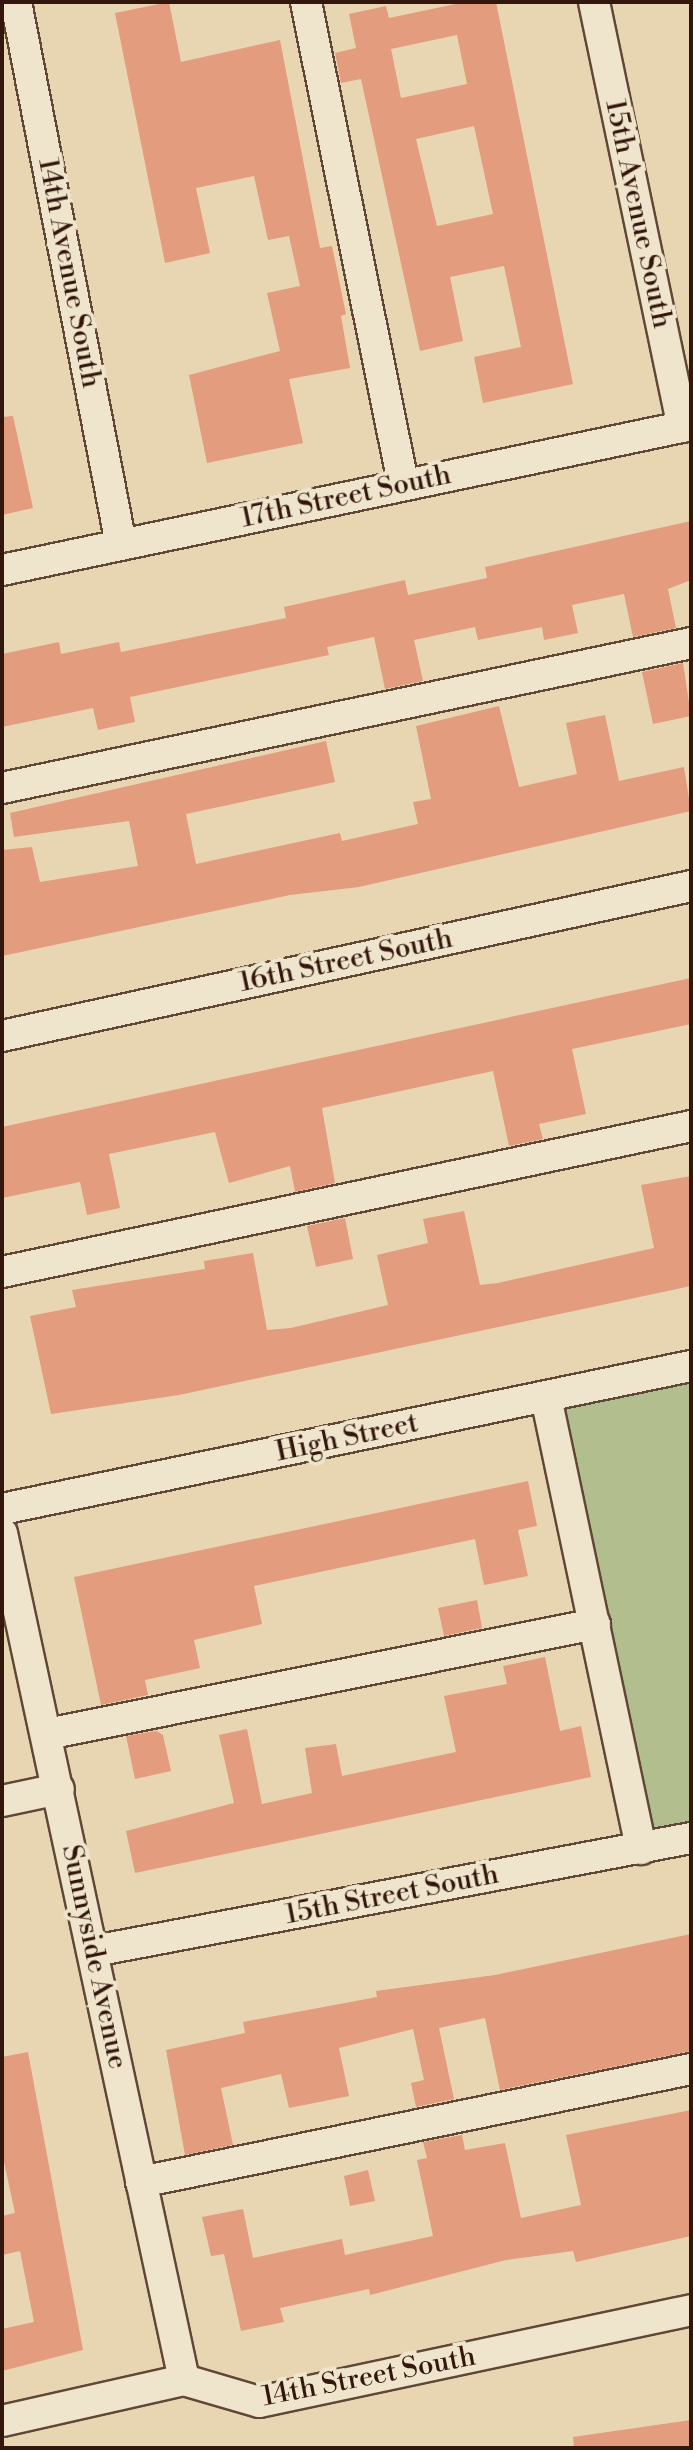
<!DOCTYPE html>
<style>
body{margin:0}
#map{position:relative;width:693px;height:2450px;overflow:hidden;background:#e7d6b1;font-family:"Libre Bodoni",serif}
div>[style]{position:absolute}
.green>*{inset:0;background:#b2be8e}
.building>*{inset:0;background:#e39c7e}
.roads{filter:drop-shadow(2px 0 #604736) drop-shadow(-2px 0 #604736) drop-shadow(0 2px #604736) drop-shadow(0 -2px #604736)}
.minor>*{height:30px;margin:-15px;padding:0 15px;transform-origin:15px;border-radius:15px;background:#efe4cc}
span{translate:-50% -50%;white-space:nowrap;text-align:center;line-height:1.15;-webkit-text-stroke:8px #efe4cc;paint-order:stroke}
.street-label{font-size:28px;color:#33170d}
.frame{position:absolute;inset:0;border:4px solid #33170d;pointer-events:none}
</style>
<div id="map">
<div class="green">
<div style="clip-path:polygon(691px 1366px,691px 1838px,641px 1849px,546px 1397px)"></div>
</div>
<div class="building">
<div style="clip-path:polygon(169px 2px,181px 62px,280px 40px,320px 248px,332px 246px,346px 314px,341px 316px,350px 368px,289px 379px,303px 443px,207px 463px,189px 375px,280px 351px,267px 293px,300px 286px,289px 236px,268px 240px,254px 176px,196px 188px,210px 253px,165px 263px,115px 13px)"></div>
<div style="clip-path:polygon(evenodd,465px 2px,496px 2px,573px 384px,483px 403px,474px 357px,521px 347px,504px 266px,450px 277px,463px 341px,420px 351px,361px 79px,341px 83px,335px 53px,356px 48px,349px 14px,386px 6px,389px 18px,465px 2px,457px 35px,467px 84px,401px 98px,391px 49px,457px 35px,465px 2px,474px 126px,493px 214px,437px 226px,416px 139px,474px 126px)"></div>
<div style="clip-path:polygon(13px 416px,33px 508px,2px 515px,2px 417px)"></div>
<div style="clip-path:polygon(691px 521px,691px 580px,668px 589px,676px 628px,633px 637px,624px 594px,572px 605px,578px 633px,544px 640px,542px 627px,478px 640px,475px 627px,414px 640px,423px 681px,385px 689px,374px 637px,327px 647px,329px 655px,130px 697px,135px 722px,98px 730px,93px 708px,2px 727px,2px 654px,59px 642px,61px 654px,119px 642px,121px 652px,286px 618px,284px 607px,405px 580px,408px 595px,487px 578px,485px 567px)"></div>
<div style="clip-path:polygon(683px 663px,691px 716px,653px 724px,642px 672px)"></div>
<div style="clip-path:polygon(499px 706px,519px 787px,577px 774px,566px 723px,605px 715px,619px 781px,684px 767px,691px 811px,359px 887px,290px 895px,2px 956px,2px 850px,32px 847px,40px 882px,138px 866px,129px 821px,14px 837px,10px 813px,326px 741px,335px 782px,186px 814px,196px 864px,340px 833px,342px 841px,418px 824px,413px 802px,431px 799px,416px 726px)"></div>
<div style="clip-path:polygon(691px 978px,691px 1024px,572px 1049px,586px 1114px,539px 1124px,543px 1139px,509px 1146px,493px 1071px,322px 1108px,335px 1183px,295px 1192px,290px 1166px,229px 1183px,215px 1132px,109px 1154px,120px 1208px,87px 1215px,80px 1182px,2px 1198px,2px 1127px)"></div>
<div style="clip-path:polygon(691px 1176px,691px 1286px,179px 1395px,51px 1414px,30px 1316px,76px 1307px,72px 1290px,205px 1269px,204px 1261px,253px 1253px,267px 1330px,291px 1328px,388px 1305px,377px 1255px,428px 1243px,423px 1219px,464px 1211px,480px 1285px,498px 1283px,654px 1248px,641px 1185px)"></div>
<div style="clip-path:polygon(345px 1218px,353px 1259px,316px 1267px,307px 1226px)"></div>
<div style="clip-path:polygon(528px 1481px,537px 1526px,518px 1530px,528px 1576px,484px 1585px,475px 1539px,254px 1586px,262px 1624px,194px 1640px,200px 1668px,145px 1680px,148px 1695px,101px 1705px,74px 1577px)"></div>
<div style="clip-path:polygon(477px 1600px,482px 1628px,444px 1636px,438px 1608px)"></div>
<div style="clip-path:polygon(545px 1657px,560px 1731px,581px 1726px,591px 1777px,135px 1873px,126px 1831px,234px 1803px,219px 1735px,247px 1729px,262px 1804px,312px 1793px,305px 1748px,336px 1744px,342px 1776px,456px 1752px,444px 1696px,507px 1684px,503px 1666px)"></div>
<div style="clip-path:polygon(156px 1731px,163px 1735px,171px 1771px,135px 1779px,126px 1736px)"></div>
<div style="clip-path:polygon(691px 1934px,691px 2051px,500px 2090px,485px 2018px,439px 2028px,454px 2099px,416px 2107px,411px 2083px,424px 2080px,413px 2029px,339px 2048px,349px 2096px,289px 2108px,281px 2074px,221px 2088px,233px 2145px,185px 2155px,166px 2050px,245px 2033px,243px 2022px,377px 1997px,376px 1991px,495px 1975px)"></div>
<div style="clip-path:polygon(28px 2052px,83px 2350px,2px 2371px,2px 2329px,34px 2322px,20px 2251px,2px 2255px,2px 2216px,15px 2213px,2px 2153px,2px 2057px)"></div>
<div style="clip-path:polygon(691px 2110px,691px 2236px,576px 2262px,573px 2251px,506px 2260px,370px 2295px,369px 2289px,280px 2308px,284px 2322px,241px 2331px,224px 2254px,211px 2256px,202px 2217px,243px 2209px,253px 2258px,342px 2239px,345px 2255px,433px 2236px,417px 2160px,427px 2158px,423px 2142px,462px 2135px,465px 2150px,505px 2143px,521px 2218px,581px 2205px,566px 2135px)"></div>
<div style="clip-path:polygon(368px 2170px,375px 2201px,350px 2206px,344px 2176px)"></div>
<div style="clip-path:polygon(691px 2420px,691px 2448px,574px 2448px,573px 2437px)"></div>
</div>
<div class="roads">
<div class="minor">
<div style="left:16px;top:2px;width:552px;rotate:79.04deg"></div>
<div style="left:306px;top:2px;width:493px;rotate:78.6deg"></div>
<div style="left:594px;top:2px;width:434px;rotate:78.2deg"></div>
<div style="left:2px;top:570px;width:704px;rotate:-11.88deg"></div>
<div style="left:2px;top:788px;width:704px;rotate:-11.88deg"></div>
<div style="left:2px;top:1036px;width:705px;rotate:-12.28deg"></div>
<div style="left:2px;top:1272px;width:704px;rotate:-11.96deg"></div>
<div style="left:546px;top:1397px;width:462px;rotate:78.1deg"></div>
<div style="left:2px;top:1509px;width:704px;rotate:-11.73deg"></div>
<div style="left:2px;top:1533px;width:866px;rotate:77.87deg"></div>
<div style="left:47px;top:1734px;width:559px;rotate:-11.35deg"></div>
<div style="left:2px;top:1801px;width:58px;rotate:-11.9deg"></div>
<div style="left:94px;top:1951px;width:608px;rotate:-10.72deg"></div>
<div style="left:141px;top:2182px;width:561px;rotate:-11.61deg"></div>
<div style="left:2px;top:2421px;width:187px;rotate:-12.7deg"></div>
<div style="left:184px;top:2380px;width:78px;rotate:16.3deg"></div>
<div style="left:259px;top:2402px;width:442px;rotate:-12deg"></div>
</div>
</div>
<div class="street-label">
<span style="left:638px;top:214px;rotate:78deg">15th Avenue South</span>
<span style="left:69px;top:273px;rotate:79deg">14th Avenue South</span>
<span style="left:346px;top:497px;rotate:-12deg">17th Street South</span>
<span style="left:346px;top:961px;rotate:-12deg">16th Street South</span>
<span style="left:347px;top:1438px;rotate:-12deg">High Street</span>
<span style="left:392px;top:1895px;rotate:-11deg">15th Street South</span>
<span style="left:94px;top:1957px;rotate:78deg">Sunnyside Avenue</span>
<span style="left:369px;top:2377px;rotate:-11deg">14th Street South</span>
</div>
<div class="frame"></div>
</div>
